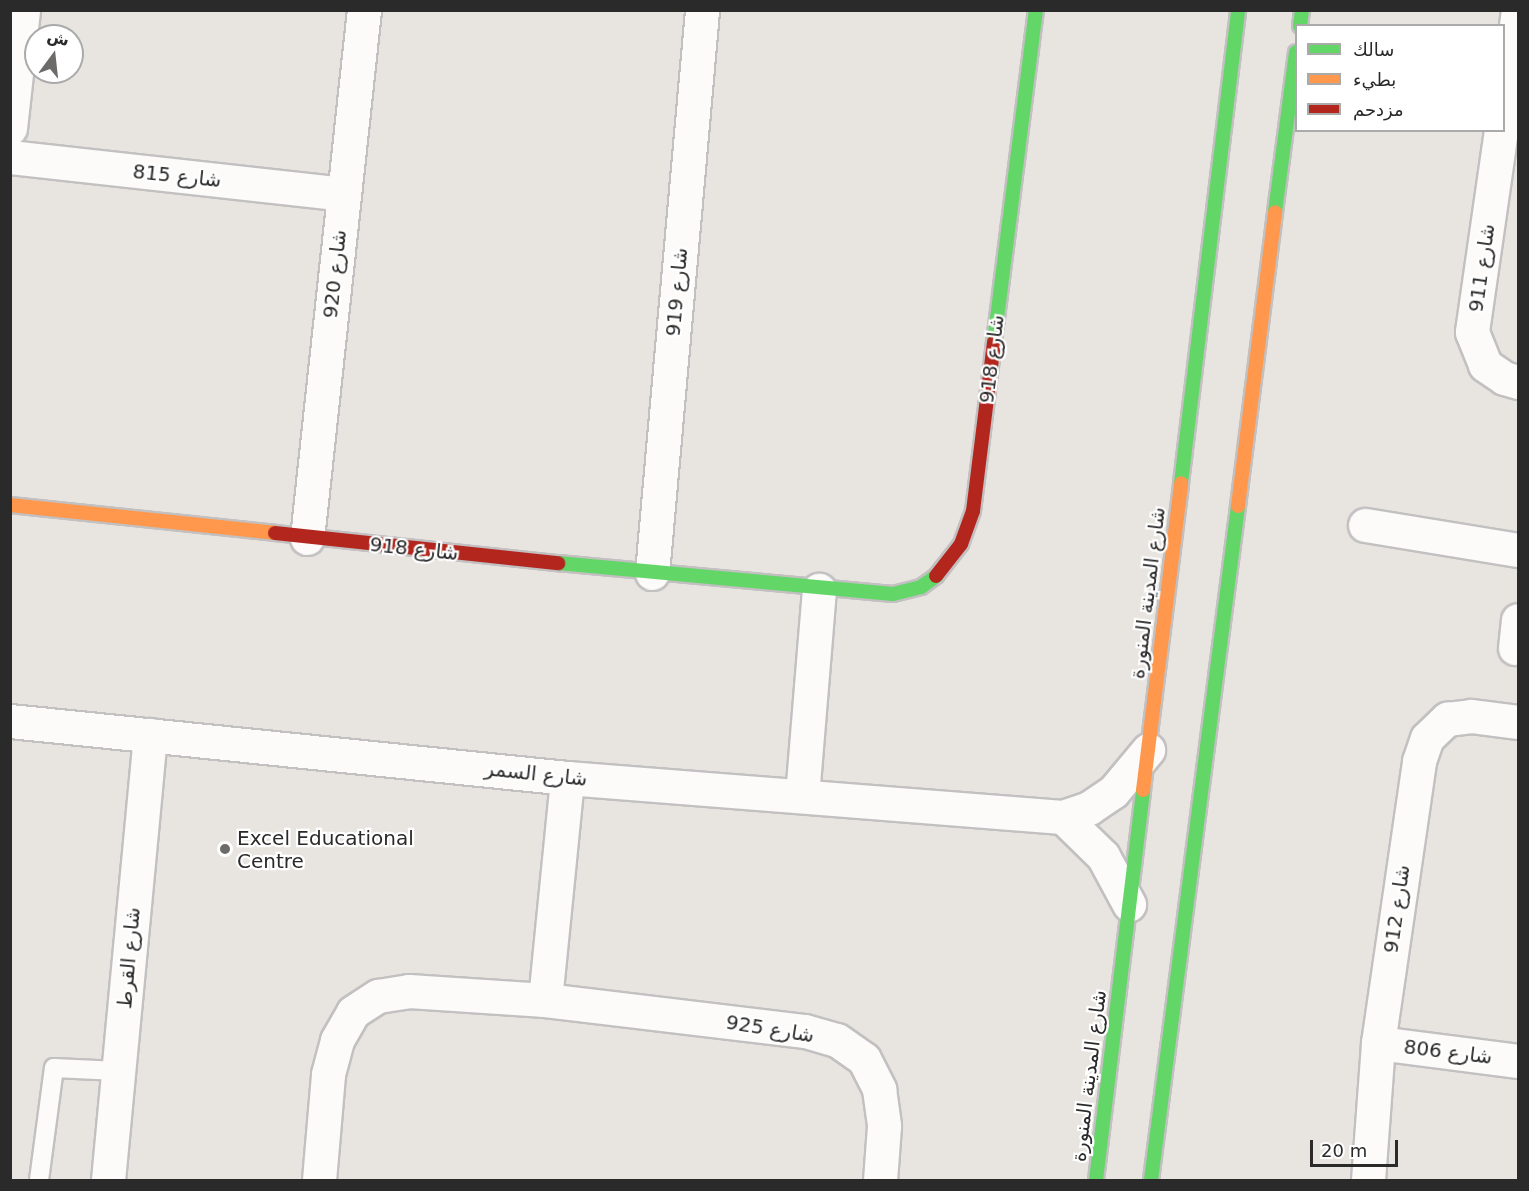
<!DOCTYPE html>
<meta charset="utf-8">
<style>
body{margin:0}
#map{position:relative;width:1529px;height:1191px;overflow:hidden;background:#e8e4df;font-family:"DejaVu Sans","Noto Sans Arabic",sans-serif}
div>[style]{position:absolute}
.roads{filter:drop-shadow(2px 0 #c2c0c1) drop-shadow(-2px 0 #c2c0c1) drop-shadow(0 2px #c2c0c1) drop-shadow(0 -2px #c2c0c1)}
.lane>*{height:18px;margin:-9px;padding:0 9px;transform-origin:9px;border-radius:9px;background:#fcfbfa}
.street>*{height:33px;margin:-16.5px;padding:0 16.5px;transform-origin:16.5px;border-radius:16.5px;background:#fcfbfa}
.fast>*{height:14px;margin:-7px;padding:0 7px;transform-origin:7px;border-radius:7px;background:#63d668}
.slow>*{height:14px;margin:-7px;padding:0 7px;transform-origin:7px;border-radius:7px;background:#ff974d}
.jam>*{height:14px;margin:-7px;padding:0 7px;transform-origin:7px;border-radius:7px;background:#b3261e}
.dots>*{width:16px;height:16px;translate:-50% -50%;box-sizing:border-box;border:3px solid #fff;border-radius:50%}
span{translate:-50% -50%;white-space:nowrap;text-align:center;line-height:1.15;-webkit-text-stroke:4.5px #fff;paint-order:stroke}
.street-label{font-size:20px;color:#2a2a2a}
.poi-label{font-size:20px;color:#2a2a2a}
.left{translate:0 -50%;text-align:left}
.frame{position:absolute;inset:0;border:12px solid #2a2a2a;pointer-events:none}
.legend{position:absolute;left:1295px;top:24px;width:210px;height:108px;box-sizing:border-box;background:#fff;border:2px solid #aaa;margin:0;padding:8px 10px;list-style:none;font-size:18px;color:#2a2a2a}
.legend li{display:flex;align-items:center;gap:12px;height:30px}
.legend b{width:30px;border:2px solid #aaa}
.north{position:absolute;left:24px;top:24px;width:60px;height:60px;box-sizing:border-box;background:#fff;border:2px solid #aaa;border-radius:50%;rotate:15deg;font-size:16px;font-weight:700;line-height:24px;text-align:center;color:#2a2a2a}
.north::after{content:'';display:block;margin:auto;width:21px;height:27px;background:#6c6b69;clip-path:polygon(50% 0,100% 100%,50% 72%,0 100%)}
.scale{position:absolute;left:1310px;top:1140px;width:88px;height:27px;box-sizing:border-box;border:3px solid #2a2a2a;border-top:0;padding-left:8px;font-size:18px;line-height:21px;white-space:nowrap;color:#2a2a2a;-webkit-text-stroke:4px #fff;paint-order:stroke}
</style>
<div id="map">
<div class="roads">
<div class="lane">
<div style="left:39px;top:1180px;width:113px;rotate:-82.4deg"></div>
<div style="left:54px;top:1068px;width:64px;rotate:2.7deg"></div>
</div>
<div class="street">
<div style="left:1504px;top:115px;width:106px;rotate:-82.4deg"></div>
<div style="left:10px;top:128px;width:119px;rotate:-83.7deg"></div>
<div style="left:1501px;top:130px;width:204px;rotate:98.2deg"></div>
<div style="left:1472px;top:332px;width:35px;rotate:68deg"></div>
<div style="left:1485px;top:365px;width:23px;rotate:34deg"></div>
<div style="left:1504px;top:378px;width:15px;rotate:16deg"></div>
<div style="left:10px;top:157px;width:335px;rotate:6.3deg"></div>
<div style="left:1365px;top:525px;width:155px;rotate:9.3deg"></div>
<div style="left:307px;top:538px;width:531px;rotate:-83.84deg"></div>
<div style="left:652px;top:573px;width:565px;rotate:-84.92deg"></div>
<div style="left:1515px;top:648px;width:28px;rotate:-84deg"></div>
<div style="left:10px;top:721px;width:560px;rotate:5.84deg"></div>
<div style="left:567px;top:778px;width:498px;rotate:4.5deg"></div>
<div style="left:1063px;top:817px;width:28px;rotate:-19deg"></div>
<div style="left:1089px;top:808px;width:29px;rotate:-34deg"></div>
<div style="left:1113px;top:792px;width:55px;rotate:-50.2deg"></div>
<div style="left:802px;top:796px;width:207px;rotate:-85.3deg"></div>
<div style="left:1063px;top:817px;width:56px;rotate:44.3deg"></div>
<div style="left:1103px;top:856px;width:55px;rotate:61.6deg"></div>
<div style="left:545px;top:1000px;width:223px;rotate:-84.3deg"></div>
<div style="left:1378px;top:1043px;width:141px;rotate:7.3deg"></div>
<div style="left:108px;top:1180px;width:447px;rotate:-84.6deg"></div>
<div style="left:319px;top:1180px;width:106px;rotate:-85.1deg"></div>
<div style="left:328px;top:1074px;width:35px;rotate:-75deg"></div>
<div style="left:337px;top:1040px;width:32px;rotate:-60deg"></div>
<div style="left:353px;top:1012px;width:30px;rotate:-33deg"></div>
<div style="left:378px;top:996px;width:31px;rotate:-9deg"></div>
<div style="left:409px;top:991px;width:136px;rotate:3.8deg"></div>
<div style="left:545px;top:1000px;width:262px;rotate:6.8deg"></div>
<div style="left:805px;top:1031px;width:33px;rotate:16deg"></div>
<div style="left:837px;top:1040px;width:33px;rotate:35deg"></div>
<div style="left:864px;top:1059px;width:34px;rotate:63deg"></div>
<div style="left:879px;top:1089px;width:37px;rotate:82deg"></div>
<div style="left:884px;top:1126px;width:54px;rotate:94.2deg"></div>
<div style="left:1368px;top:1180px;width:137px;rotate:-85.8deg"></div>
<div style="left:1378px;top:1043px;width:285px;rotate:-81.7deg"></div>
<div style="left:1419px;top:761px;width:24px;rotate:-71deg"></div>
<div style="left:1427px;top:738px;width:28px;rotate:-44deg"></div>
<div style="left:1447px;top:719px;width:24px;rotate:-7deg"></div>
<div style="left:1471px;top:716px;width:47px;rotate:7.3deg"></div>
</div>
<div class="fast">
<div style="left:1300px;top:26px;width:16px;rotate:-83deg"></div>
<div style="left:1275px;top:212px;width:161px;rotate:-82.5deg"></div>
<div style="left:994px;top:342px;width:335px;rotate:-82.8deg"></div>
<div style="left:1181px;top:483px;width:476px;rotate:-83.1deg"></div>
<div style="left:558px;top:563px;width:336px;rotate:5.3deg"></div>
<div style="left:893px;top:594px;width:29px;rotate:-14deg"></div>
<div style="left:921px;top:587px;width:19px;rotate:-36deg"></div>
<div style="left:1096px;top:1180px;width:393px;rotate:-83.1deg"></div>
<div style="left:1151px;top:1180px;width:680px;rotate:-82.64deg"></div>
</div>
<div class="slow">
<div style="left:10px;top:505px;width:266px;rotate:6deg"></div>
<div style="left:1238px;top:506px;width:296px;rotate:-82.8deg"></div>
<div style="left:1143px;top:790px;width:309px;rotate:-82.9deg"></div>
</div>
<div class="jam">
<div style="left:275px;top:533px;width:285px;rotate:6.1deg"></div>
<div style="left:936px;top:576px;width:41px;rotate:-52deg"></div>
<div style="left:961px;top:544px;width:35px;rotate:-70deg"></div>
<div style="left:973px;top:511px;width:170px;rotate:-82.9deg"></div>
</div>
</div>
<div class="dots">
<div style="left:225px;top:849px;background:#6c6b69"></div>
</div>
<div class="street-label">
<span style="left:177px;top:176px;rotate:6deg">شارع 815</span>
<span style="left:1482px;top:268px;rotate:-82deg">شارع 911</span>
<span style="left:335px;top:274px;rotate:-84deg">شارع 920</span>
<span style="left:677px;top:292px;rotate:-85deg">شارع 919</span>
<span style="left:992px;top:359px;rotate:-83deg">شارع 918</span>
<span style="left:414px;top:549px;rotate:6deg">شارع 918</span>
<span style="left:1148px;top:593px;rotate:-83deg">شارع المدينة المنورة</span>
<span style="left:536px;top:774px;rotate:6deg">شارع السمر</span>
<span style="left:1397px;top:909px;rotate:-82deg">شارع 912</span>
<span style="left:129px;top:958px;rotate:-85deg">شارع القرط</span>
<span style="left:770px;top:1029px;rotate:9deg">شارع 925</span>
<span style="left:1448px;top:1052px;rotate:7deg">شارع 806</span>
<span style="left:1089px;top:1076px;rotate:-83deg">شارع المدينة المنورة</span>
</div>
<div class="poi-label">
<span class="left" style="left:237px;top:850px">Excel Educational<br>Centre</span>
</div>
<div class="frame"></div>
<ul class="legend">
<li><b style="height:8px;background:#63d668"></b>سالك</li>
<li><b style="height:8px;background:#ff974d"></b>بطيء</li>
<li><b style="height:8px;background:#b3261e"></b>مزدحم</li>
</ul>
<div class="north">ش</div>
<div class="scale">20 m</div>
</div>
